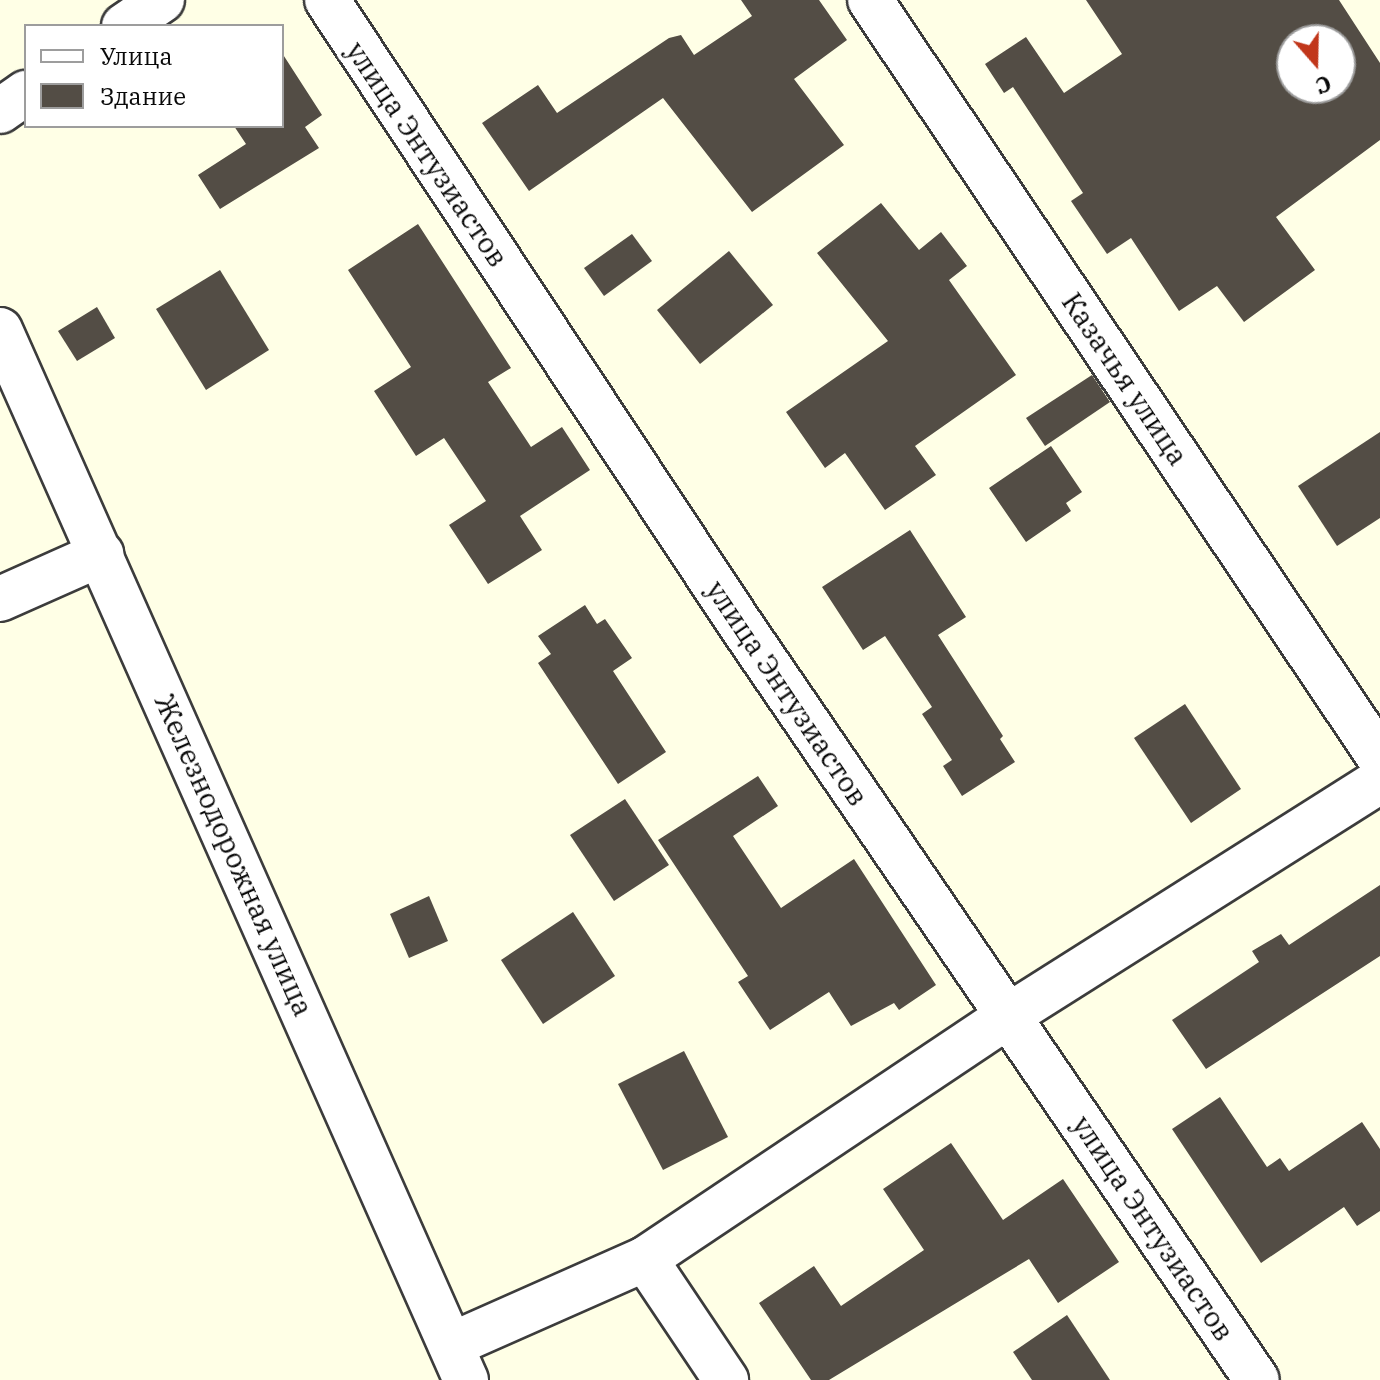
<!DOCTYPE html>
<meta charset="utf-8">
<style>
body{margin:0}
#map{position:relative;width:1380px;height:1380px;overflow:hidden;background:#ffffe6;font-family:"IBM Plex Serif",serif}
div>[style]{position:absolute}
.building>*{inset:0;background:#534d45}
.roads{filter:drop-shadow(2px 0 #3c3c3c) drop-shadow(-2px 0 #3c3c3c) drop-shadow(0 2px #3c3c3c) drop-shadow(0 -2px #3c3c3c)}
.minor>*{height:44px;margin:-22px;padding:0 22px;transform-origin:22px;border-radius:22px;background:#fff}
span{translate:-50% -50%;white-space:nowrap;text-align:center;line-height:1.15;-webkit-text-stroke:8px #fff;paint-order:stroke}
.street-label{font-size:28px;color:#090909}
.legend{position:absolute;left:24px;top:24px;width:260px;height:104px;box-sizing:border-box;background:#fff;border:2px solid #9d9d9d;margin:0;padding:10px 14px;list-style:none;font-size:24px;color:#090909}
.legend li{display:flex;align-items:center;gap:16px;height:40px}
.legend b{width:40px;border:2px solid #9d9d9d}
.north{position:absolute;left:1276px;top:24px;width:80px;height:80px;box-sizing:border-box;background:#fff;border:2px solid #9d9d9d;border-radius:50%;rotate:160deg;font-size:22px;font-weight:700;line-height:32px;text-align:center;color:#090909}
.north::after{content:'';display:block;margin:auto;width:28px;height:36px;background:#c1361a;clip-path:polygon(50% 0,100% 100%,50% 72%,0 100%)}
</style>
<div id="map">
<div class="building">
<div style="clip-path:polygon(741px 0,819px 0,847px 40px,794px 79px,844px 145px,752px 212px,663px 98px,529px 191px,482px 123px,538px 85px,557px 113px,669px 38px,681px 35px,694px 55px,752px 16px)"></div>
<div style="clip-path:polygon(evenodd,1086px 0,1339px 0,1380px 63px,1380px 140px,1276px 217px,1315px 270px,1244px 322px,1217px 286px,1179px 311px,1131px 238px,1107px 254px,1071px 201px,1083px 193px,1013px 87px,1004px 93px,985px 64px,1026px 37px,1064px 93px,1122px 54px,1086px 0,1292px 40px,1340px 40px,1340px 88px,1292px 88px,1292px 40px)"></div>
<div style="clip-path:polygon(282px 53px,322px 115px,305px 127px,319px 148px,220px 209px,198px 175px,246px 144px,234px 126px,282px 126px)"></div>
<div style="clip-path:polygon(881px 203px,919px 250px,941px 232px,967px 266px,949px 280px,1016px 375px,915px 446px,936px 475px,885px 510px,845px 453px,825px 468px,786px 412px,888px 341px,817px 253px)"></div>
<div style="clip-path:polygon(418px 224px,511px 368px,488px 382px,531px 447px,562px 427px,590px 470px,520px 516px,542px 550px,488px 584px,449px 525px,486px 501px,444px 438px,416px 456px,374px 391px,411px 367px,348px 270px)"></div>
<div style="clip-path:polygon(632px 234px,652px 261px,604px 296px,584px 268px)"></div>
<div style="clip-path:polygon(729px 251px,773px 305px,700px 364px,657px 310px)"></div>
<div style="clip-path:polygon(220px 270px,269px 350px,206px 390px,156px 309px)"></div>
<div style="clip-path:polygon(97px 307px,115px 338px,77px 361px,58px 331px)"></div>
<div style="clip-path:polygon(1092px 375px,1110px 402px,1045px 446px,1026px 418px)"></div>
<div style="clip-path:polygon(1380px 432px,1380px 518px,1337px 546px,1298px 486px)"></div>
<div style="clip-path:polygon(1051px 446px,1082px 492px,1066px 503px,1071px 511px,1026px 542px,989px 488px)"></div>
<div style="clip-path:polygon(910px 530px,966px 617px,938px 635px,1003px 736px,1000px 739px,1015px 762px,962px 796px,943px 766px,952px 760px,922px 714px,932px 707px,885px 636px,863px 650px,822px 587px)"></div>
<div style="clip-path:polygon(585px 605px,597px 624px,605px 619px,632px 658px,613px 671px,666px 752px,618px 784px,538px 663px,551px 654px,538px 636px)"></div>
<div style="clip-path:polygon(1185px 704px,1241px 789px,1191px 823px,1134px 738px)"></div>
<div style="clip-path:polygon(758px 776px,778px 806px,733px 836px,781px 908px,854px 859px,936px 985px,899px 1010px,894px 1003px,851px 1026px,829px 992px,770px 1030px,738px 982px,748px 976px,658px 840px)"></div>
<div style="clip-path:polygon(625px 799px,669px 865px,614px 901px,570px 835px)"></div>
<div style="clip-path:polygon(1380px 885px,1380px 956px,1206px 1069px,1172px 1020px,1259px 962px,1252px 951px,1281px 934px,1289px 945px)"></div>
<div style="clip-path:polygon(429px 896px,448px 941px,409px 958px,390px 914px)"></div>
<div style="clip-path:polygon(573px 912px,615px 976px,543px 1024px,501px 960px)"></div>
<div style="clip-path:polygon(684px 1051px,728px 1137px,663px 1170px,618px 1084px)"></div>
<div style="clip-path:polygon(1220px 1097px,1267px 1167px,1280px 1158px,1289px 1171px,1362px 1122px,1380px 1149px,1380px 1211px,1357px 1226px,1344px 1207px,1261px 1263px,1172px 1129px)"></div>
<div style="clip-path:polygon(951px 1143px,1003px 1220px,1063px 1179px,1119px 1262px,1058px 1303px,1029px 1259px,829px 1380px,811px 1380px,759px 1303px,814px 1266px,841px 1306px,924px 1250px,883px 1189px)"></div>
<div style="clip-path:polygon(1067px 1315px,1110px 1380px,1032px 1380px,1013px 1352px)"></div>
</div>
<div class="roads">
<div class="minor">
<div style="left:327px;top:0;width:745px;rotate:56.5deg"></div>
<div style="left:738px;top:621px;width:919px;rotate:55.64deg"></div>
<div style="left:870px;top:0;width:914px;rotate:56.07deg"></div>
<div style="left:124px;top:26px;width:46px;rotate:-34.4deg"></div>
<div style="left:0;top:111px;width:32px;rotate:-35deg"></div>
<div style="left:0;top:330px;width:1149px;rotate:66.07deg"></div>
<div style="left:0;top:599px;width:111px;rotate:-24deg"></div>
<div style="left:645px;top:1259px;width:146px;rotate:56.2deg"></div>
<div style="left:451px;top:1345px;width:212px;rotate:-23.9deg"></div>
<div style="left:645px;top:1259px;width:437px;rotate:-33.8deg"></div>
<div style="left:1008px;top:1016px;width:440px;rotate:-32.3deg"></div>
</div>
</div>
<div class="street-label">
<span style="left:427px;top:154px;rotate:56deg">улица Энтузиастов</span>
<span style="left:1125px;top:379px;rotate:56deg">Казачья улица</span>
<span style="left:787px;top:693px;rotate:56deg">улица Энтузиастов</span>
<span style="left:234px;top:855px;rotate:66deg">Железнодорожная улица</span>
<span style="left:1153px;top:1228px;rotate:56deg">улица Энтузиастов</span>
</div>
<ul class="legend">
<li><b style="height:10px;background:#fff"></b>Улица</li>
<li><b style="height:22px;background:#534d45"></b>Здание</li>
</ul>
<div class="north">С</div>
</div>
